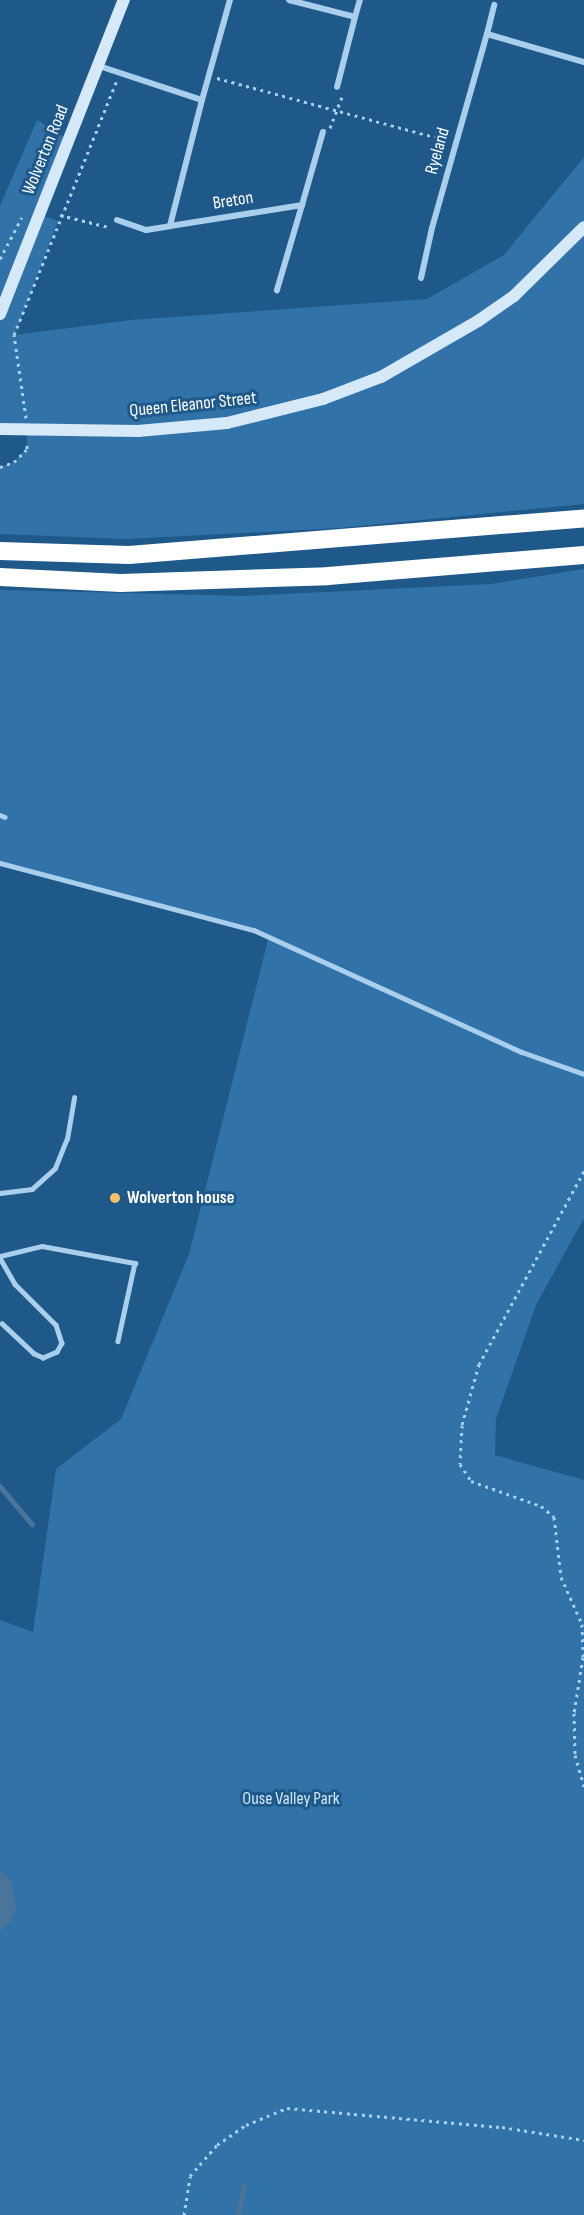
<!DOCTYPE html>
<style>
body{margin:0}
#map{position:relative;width:584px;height:2215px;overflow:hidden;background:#1e598a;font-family:"Sofia Sans Condensed",sans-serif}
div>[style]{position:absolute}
.green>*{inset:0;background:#3173a8}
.water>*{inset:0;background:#4b7598}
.stream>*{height:4.5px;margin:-2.25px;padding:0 2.25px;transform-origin:2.25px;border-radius:2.25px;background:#4b7598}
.path>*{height:3px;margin-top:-1.5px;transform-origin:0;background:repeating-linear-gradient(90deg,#a9cfec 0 3px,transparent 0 7.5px)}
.lane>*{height:4.5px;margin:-2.25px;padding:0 2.25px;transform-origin:2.25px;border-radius:2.25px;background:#a9cfec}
.street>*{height:6px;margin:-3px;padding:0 3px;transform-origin:3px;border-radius:3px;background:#a9cfec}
.secondary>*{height:12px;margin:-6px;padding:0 6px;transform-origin:6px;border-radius:6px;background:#d5e9f9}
.highway>*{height:18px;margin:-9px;padding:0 9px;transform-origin:9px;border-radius:9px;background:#fff}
.dots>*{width:16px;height:16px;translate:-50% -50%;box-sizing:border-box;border:3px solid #1e598a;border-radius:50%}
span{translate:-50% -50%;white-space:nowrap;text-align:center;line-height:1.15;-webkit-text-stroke:6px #1e598a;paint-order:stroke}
.street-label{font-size:18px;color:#fff}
.poi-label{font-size:18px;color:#fff;font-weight:700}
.left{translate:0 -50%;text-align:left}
.park-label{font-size:18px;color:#cee6f9}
</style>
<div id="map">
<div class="green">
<div style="clip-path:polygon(37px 120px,64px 137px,39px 215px,58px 221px,15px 335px,131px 320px,427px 299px,504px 255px,584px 157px,584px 504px,339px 528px,126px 539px,0 534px,0 467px,14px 462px,27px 448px,27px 429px,0 429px,0 206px)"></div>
<div style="clip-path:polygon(584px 569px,584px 1218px,536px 1305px,496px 1419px,495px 1455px,584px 1480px,584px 2215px,0 2215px,0 1620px,33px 1632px,56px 1469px,121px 1419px,189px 1254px,269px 936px,0 863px,0 590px,243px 596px,491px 584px)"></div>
</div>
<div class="water">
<div style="clip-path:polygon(0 1871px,11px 1881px,16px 1908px,11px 1921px,0 1931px)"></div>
</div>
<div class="stream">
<div style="left:0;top:1486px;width:50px;rotate:49.9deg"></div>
<div style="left:238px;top:2215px;width:29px;rotate:-78deg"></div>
</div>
<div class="path">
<div style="left:217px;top:78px;width:236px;rotate:15.2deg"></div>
<div style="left:330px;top:128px;width:34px;rotate:-69deg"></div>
<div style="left:60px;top:215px;width:50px;rotate:13.8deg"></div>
<div style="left:0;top:259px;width:47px;rotate:-62.4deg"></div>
<div style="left:26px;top:418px;width:84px;rotate:-98.2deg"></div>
<div style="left:14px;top:335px;width:273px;rotate:-68deg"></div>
<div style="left:0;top:467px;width:15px;rotate:-20deg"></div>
<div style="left:14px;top:462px;width:18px;rotate:-45deg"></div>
<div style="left:27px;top:449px;width:7px;rotate:-90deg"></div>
<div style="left:584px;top:1171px;width:220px;rotate:118.5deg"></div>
<div style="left:479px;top:1364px;width:63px;rotate:105.6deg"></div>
<div style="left:462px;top:1425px;width:39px;rotate:93deg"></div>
<div style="left:460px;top:1464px;width:20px;rotate:57deg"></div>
<div style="left:471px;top:1481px;width:74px;rotate:19.7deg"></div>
<div style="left:541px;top:1506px;width:17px;rotate:40deg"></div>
<div style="left:554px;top:1517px;width:60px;rotate:83.3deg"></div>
<div style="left:561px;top:1577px;width:51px;rotate:65.9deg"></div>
<div style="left:582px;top:1624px;width:33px;rotate:88deg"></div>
<div style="left:583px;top:1657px;width:57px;rotate:99.1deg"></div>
<div style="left:574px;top:1713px;width:42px;rotate:88.6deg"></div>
<div style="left:575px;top:1755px;width:33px;rotate:74deg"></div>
<div style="left:184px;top:2215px;width:39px;rotate:-81deg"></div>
<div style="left:190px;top:2176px;width:41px;rotate:-48.9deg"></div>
<div style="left:217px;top:2145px;width:35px;rotate:-35deg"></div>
<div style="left:246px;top:2125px;width:44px;rotate:-22.5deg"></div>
<div style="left:287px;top:2108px;width:216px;rotate:5.1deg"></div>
<div style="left:502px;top:2127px;width:83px;rotate:9deg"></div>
</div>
<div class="lane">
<div style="left:0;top:815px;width:5px;rotate:22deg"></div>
<div style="left:0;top:863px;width:263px;rotate:14.8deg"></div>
<div style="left:254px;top:930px;width:294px;rotate:24.5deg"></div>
<div style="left:522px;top:1052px;width:66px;rotate:19.5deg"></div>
<div style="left:0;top:1193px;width:32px;rotate:-7deg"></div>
<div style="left:32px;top:1189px;width:31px;rotate:-42deg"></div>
<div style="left:55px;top:1168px;width:31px;rotate:-68deg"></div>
<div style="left:67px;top:1139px;width:42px;rotate:-80.3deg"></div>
<div style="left:0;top:1256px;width:43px;rotate:-13.4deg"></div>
<div style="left:42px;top:1246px;width:95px;rotate:10.4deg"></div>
<div style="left:135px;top:1263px;width:80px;rotate:102.3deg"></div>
<div style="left:0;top:1258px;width:30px;rotate:60deg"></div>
<div style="left:15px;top:1284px;width:58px;rotate:45deg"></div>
<div style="left:56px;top:1325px;width:19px;rotate:72deg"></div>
<div style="left:62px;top:1343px;width:10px;rotate:119deg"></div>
<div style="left:57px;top:1352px;width:15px;rotate:157deg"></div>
<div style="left:43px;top:1358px;width:10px;rotate:-156deg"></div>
<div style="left:34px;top:1354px;width:44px;rotate:-136.8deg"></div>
</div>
<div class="street">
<div style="left:289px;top:0;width:68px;rotate:14.4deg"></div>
<div style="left:355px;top:17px;width:72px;rotate:104.4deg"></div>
<div style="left:355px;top:17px;width:18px;rotate:-74deg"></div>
<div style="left:487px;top:34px;width:30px;rotate:-76deg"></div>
<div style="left:99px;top:66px;width:108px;rotate:18.3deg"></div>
<div style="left:202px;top:100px;width:130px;rotate:104.3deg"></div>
<div style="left:170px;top:226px;width:134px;rotate:-9deg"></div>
<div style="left:302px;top:205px;width:89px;rotate:106.4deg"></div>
<div style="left:202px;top:100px;width:104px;rotate:-74.4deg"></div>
<div style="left:302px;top:205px;width:76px;rotate:-74deg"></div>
<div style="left:117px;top:220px;width:31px;rotate:19deg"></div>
<div style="left:146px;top:230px;width:24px;rotate:-9deg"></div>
<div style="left:421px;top:278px;width:51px;rotate:-77.6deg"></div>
<div style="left:432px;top:228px;width:202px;rotate:-74.2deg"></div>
<div style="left:487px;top:34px;width:101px;rotate:16.1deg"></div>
</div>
<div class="secondary">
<div style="left:0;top:314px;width:338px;rotate:-68.5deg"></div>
<div style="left:0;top:429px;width:138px;rotate:0.8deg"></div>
<div style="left:138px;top:431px;width:89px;rotate:-5.1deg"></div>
<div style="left:227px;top:423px;width:99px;rotate:-14deg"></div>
<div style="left:323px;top:399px;width:62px;rotate:-20.8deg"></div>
<div style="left:381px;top:377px;width:112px;rotate:-30deg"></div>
<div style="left:478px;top:321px;width:44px;rotate:-34.8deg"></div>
<div style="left:514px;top:296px;width:98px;rotate:-44.6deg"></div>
</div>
<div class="highway">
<div style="left:0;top:551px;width:129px;rotate:1.8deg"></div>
<div style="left:129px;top:555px;width:457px;rotate:-4.6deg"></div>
<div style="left:0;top:577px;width:121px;rotate:2.8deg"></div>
<div style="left:121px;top:583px;width:207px;rotate:-1.9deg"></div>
<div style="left:328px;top:576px;width:257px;rotate:-4.7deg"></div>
</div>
<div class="dots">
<div style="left:115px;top:1198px;background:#fbc068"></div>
</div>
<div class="street-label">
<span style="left:46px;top:150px;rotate:-68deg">Wolverton Road</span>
<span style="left:438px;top:151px;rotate:-74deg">Ryeland</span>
<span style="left:233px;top:201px;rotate:-9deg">Breton</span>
<span style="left:193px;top:405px;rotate:-6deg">Queen Eleanor Street</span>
</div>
<div class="poi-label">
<span class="left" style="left:127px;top:1198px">Wolverton house</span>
</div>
<div class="park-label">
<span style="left:291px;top:1799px">Ouse Valley Park</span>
</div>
</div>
